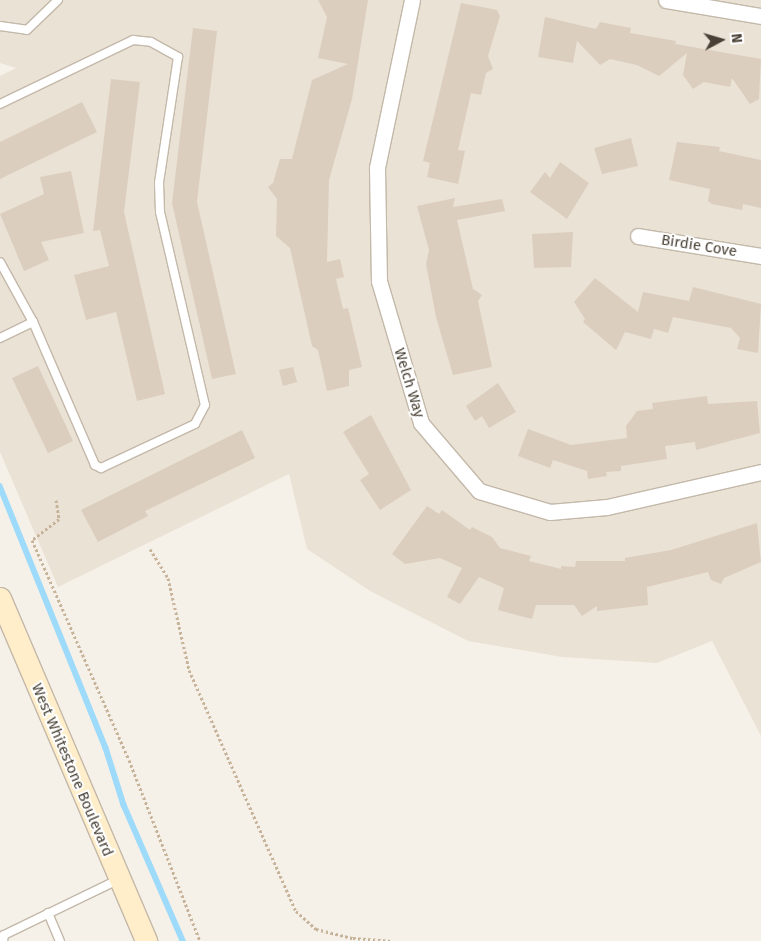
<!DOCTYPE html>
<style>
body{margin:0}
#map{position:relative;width:761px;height:941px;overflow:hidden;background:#f6f1e8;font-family:"Fira Sans",sans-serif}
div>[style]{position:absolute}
.residential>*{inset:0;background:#eae2d5}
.stream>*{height:5.5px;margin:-2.75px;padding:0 2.75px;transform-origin:2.75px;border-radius:2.75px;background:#9edaf9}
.building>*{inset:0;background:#dccebf}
.path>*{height:3px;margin-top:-1.5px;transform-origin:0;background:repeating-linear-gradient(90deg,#c6b399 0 2.5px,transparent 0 5px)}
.roads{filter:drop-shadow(1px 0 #c3b8a9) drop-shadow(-1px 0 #c3b8a9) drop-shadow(0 1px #c3b8a9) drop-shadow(0 -1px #c3b8a9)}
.service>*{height:8px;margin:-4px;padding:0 4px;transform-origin:4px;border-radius:4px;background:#fff}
.minor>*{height:15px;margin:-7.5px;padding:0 7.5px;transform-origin:7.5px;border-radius:7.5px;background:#fff}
.secondary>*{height:21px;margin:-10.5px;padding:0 10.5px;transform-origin:10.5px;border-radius:10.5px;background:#ffeec9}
span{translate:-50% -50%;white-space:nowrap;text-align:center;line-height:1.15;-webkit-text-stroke:4px #fff;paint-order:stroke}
.street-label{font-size:15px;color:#4a4136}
.north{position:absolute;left:696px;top:15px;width:50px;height:50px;-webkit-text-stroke:4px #fff;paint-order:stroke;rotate:84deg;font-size:14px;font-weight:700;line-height:20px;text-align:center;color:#4a4136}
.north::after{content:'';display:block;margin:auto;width:18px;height:22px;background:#4a4136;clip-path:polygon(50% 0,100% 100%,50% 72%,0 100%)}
</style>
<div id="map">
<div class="residential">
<div style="clip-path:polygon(0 0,761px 0,761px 736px,712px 641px,657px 663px,562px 657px,468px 641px,370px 591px,307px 549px,289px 474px,58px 587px,0 452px,0 76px,16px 68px,0 63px)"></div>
</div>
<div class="stream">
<div style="left:0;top:486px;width:283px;rotate:68deg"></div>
<div style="left:106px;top:748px;width:60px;rotate:72.5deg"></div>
<div style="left:124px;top:805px;width:148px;rotate:66.5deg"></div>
</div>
<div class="building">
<div style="clip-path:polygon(318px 0,368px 0,352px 99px,329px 180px,327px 262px,340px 259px,344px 277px,336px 279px,343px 309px,348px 308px,362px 367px,349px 370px,349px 386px,327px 391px,318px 350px,312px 346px,290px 248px,276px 236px,277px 199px,268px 187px,273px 183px,280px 159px,292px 159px,312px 80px,348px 64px,318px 58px,327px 17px)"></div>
<div style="clip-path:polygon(461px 3px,497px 10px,500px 16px,488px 56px,493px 69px,486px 73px,481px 95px,471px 93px,458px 150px,465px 151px,458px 184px,427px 177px,430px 163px,423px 161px)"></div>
<div style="clip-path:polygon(545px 17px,596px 29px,600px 22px,631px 28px,630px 33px,676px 41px,675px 44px,761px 59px,759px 99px,750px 104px,732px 78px,730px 87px,704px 82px,693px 89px,683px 75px,687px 53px,659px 76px,637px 65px,610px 59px,600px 65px,577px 41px,573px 63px,538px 57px)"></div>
<div style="clip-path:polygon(193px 28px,217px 31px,197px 202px,236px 374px,212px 379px,172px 203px)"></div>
<div style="clip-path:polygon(111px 79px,140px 82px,124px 212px,165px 394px,137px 401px,116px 312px,86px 320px,74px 275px,109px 266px,100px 230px,93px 231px)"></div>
<div style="clip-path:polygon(82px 102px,97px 132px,0 179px,0 142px)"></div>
<div style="clip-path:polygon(631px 138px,638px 166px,602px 174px,594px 148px)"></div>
<div style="clip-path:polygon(677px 142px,720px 147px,719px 151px,761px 160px,761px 208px,743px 204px,742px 210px,712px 204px,708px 201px,710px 189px,669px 180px)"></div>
<div style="clip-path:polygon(560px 162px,589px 183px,567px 219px,530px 192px,545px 172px,550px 178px)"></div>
<div style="clip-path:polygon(71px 171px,84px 233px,41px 242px,49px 260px,24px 271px,0 214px,44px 194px,40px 177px)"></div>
<div style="clip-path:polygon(455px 198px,453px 207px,502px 199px,505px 211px,457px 220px,473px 289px,482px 295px,478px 301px,492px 367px,453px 375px,436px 317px,426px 264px,429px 250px,417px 206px)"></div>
<div style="clip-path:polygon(573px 232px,571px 267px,534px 268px,532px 234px)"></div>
<div style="clip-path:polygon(595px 278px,638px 312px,643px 292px,689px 301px,693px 287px,761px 304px,758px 353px,737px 349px,740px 338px,731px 328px,673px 317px,668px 333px,654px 329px,651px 339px,625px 332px,616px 350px,583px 322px,585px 319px,574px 302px)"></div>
<div style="clip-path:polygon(38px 366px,73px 441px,48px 453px,12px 378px)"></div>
<div style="clip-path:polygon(293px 367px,297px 382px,283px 386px,279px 370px)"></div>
<div style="clip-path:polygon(498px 383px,516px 412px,489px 428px,482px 416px,475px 421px,466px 406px)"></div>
<div style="clip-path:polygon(707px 396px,708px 404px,757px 401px,760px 433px,696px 450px,695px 442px,665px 446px,667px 459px,621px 466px,621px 471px,606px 472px,607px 476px,588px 479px,587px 471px,553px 460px,550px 468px,518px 456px,528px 429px,571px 445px,627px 438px,626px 426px,637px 411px,653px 409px,652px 403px)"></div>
<div style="clip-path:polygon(371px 415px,411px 490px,380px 510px,360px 480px,369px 474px,343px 432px)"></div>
<div style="clip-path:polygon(242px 430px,255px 458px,145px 511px,148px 516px,98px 542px,81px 510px)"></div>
<div style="clip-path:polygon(427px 506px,439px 514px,442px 510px,470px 530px,472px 527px,492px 537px,500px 548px,531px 556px,529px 561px,561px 569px,561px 566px,575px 567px,576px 561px,625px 561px,625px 558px,671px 550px,757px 523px,761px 562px,724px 578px,721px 584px,711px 580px,708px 572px,647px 587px,648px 605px,597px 611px,597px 606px,582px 616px,574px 605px,536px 605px,532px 619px,498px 610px,504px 588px,479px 577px,460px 604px,447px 597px,462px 568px,440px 558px,405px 564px,392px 554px)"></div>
</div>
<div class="path">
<div style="left:56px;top:500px;width:19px;rotate:81deg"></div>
<div style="left:59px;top:519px;width:34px;rotate:142deg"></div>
<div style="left:32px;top:540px;width:240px;rotate:66.2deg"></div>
<div style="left:129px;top:760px;width:194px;rotate:68.6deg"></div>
<div style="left:150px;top:549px;width:34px;rotate:58deg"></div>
<div style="left:168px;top:578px;width:94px;rotate:77.1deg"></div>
<div style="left:189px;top:670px;width:264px;rotate:66.1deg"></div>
<div style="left:296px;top:911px;width:27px;rotate:42deg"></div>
<div style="left:316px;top:929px;width:38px;rotate:14deg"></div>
<div style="left:353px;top:938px;width:40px;rotate:4.3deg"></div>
</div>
<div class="roads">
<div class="service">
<div style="left:0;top:26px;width:27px;rotate:8deg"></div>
<div style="left:27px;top:30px;width:43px;rotate:-44.1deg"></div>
<div style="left:0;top:104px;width:148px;rotate:-25.7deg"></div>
<div style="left:133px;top:40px;width:18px;rotate:6deg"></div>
<div style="left:151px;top:42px;width:31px;rotate:29deg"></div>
<div style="left:178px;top:57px;width:127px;rotate:98.6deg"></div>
<div style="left:159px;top:183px;width:29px;rotate:88deg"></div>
<div style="left:160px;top:212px;width:198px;rotate:76.9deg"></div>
<div style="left:205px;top:405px;width:21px;rotate:118deg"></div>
<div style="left:195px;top:424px;width:104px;rotate:154.9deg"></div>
<div style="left:101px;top:468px;width:7px;rotate:-153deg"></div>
<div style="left:95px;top:465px;width:156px;rotate:-113.4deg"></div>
<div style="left:33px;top:322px;width:68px;rotate:-118.8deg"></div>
<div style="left:0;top:338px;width:37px;rotate:-26deg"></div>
<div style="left:48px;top:913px;width:30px;rotate:67deg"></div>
<div style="left:3px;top:941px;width:6px;rotate:-81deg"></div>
<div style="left:4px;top:935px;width:127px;rotate:-25.8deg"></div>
</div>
<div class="minor">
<div style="left:412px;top:0;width:172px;rotate:101.8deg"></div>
<div style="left:377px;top:168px;width:113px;rotate:89deg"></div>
<div style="left:379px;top:281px;width:148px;rotate:73.5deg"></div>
<div style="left:421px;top:423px;width:89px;rotate:49.5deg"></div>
<div style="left:479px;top:491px;width:74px;rotate:16.5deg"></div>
<div style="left:550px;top:512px;width:57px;rotate:-5deg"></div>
<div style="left:607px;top:507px;width:158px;rotate:-12.8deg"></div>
<div style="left:666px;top:0;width:96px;rotate:9.6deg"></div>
<div style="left:638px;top:236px;width:125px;rotate:9.2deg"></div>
</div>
<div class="secondary">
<div style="left:0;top:598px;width:373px;rotate:66.9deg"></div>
</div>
</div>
<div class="street-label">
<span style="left:699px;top:246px;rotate:9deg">Birdie Cove</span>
<span style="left:409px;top:383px;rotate:73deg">Welch Way</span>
<span style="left:72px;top:770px;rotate:67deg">West Whitestone Boulevard</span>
</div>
<div class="north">N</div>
</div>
